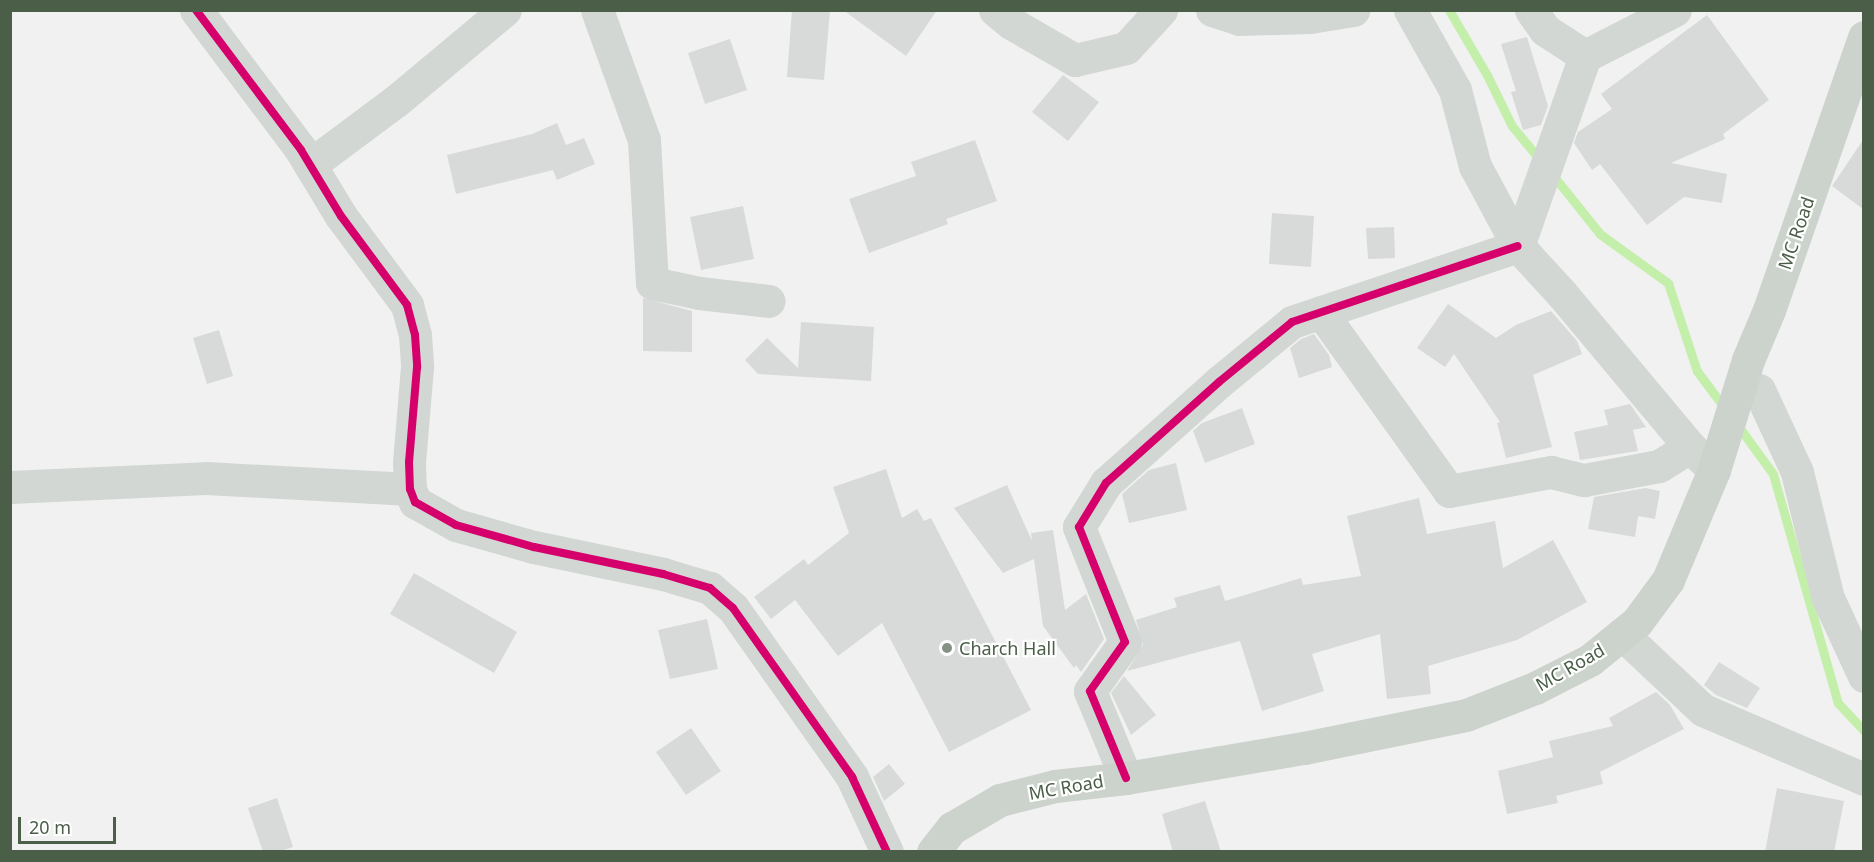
<!DOCTYPE html>
<style>
body{margin:0}
#map{position:relative;width:1874px;height:862px;overflow:hidden;background:#f1f1f2;font-family:"Noto Sans",sans-serif}
div>[style]{position:absolute}
.stream>*{height:9px;margin:-4.5px;padding:0 4.5px;transform-origin:4.5px;border-radius:4.5px;background:#c4efaa}
.building>*{inset:0;background:#d7dad8}
.minor>*{height:33px;margin:-16.5px;padding:0 16.5px;transform-origin:16.5px;border-radius:16.5px;background:#d2d7d3}
.major>*{height:33px;margin:-16.5px;padding:0 16.5px;transform-origin:16.5px;border-radius:16.5px;background:#ccd2cc}
.cycleway>*{height:8px;margin:-4px;padding:0 4px;transform-origin:4px;border-radius:4px;background:#d6006c}
.dots>*{width:16px;height:16px;translate:-50% -50%;box-sizing:border-box;border:3px solid #fff;border-radius:50%}
span{translate:-50% -50%;white-space:nowrap;text-align:center;line-height:1.15;-webkit-text-stroke:4.5px #fff;paint-order:stroke}
.street-label{font-size:18px;color:#4a5e48}
.poi-label{font-size:18px;color:#4a5e48}
.left{translate:0 -50%;text-align:left}
.frame{position:absolute;inset:0;border:12px solid #4a5e48;pointer-events:none}
.scale{position:absolute;left:18px;top:817px;width:98px;height:27px;box-sizing:border-box;border:3px solid #4a5e48;border-top:0;padding-left:8px;font-size:18px;line-height:21px;white-space:nowrap;color:#4a5e48;-webkit-text-stroke:4px #fff;paint-order:stroke}
</style>
<div id="map">
<div class="stream">
<div style="left:1449px;top:10px;width:75px;rotate:59.7deg"></div>
<div style="left:1487px;top:75px;width:57px;rotate:63.9deg"></div>
<div style="left:1512px;top:126px;width:45px;rotate:50.4deg"></div>
<div style="left:1552px;top:174px;width:77px;rotate:51.3deg"></div>
<div style="left:1600px;top:234px;width:84px;rotate:35.8deg"></div>
<div style="left:1668px;top:283px;width:93px;rotate:71.8deg"></div>
<div style="left:1697px;top:371px;width:49px;rotate:53.4deg"></div>
<div style="left:1736px;top:423px;width:63px;rotate:54deg"></div>
<div style="left:1773px;top:474px;width:238px;rotate:74.2deg"></div>
<div style="left:1838px;top:703px;width:38px;rotate:47deg"></div>
</div>
<div class="building">
<div style="clip-path:polygon(792px 10px,830px 10px,824px 80px,787px 77px)"></div>
<div style="clip-path:polygon(843px 10px,937px 10px,906px 56px)"></div>
<div style="clip-path:polygon(1707px 15px,1769px 100px,1723px 134px,1725px 139px,1671px 163px,1727px 174px,1722px 203px,1684px 197px,1647px 225px,1600px 164px,1592px 170px,1574px 143px,1578px 132px,1612px 109px,1601px 94px)"></div>
<div style="clip-path:polygon(1527px 37px,1548px 106px,1541px 125px,1523px 130px,1511px 92px,1516px 91px,1501px 44px)"></div>
<div style="clip-path:polygon(730px 39px,747px 90px,705px 104px,688px 53px)"></div>
<div style="clip-path:polygon(1063px 75px,1099px 102px,1068px 141px,1032px 112px)"></div>
<div style="clip-path:polygon(557px 123px,566px 145px,584px 138px,595px 164px,557px 180px,553px 170px,456px 194px,447px 155px,532px 134px)"></div>
<div style="clip-path:polygon(975px 140px,997px 201px,946px 219px,948px 224px,869px 253px,849px 199px,916px 176px,911px 162px)"></div>
<div style="clip-path:polygon(1863px 140px,1863px 209px,1832px 186px)"></div>
<div style="clip-path:polygon(743px 206px,754px 259px,701px 270px,690px 217px)"></div>
<div style="clip-path:polygon(1272px 213px,1314px 216px,1311px 267px,1269px 264px)"></div>
<div style="clip-path:polygon(1394px 227px,1395px 258px,1368px 259px,1366px 228px)"></div>
<div style="clip-path:polygon(643px 298px,692px 311px,692px 352px,643px 351px)"></div>
<div style="clip-path:polygon(1448px 304px,1496px 338px,1516px 325px,1551px 311px,1577px 341px,1582px 354px,1533px 375px,1552px 447px,1506px 458px,1497px 423px,1500px 422px,1454px 354px,1445px 367px,1417px 348px)"></div>
<div style="clip-path:polygon(801px 322px,874px 327px,871px 381px,758px 374px,745px 360px,767px 338px,798px 368px)"></div>
<div style="clip-path:polygon(219px 330px,233px 376px,207px 384px,193px 338px)"></div>
<div style="clip-path:polygon(1314px 334px,1329px 355px,1332px 367px,1299px 378px,1290px 348px,1301px 339px)"></div>
<div style="clip-path:polygon(1630px 404px,1646px 427px,1633px 430px,1638px 451px,1580px 460px,1574px 432px,1608px 425px,1604px 410px)"></div>
<div style="clip-path:polygon(1242px 408px,1255px 444px,1205px 463px,1193px 431px,1202px 423px)"></div>
<div style="clip-path:polygon(1176px 463px,1187px 510px,1129px 523px,1122px 494px,1149px 470px)"></div>
<div style="clip-path:polygon(886px 469px,902px 518px,917px 509px,924px 521px,931px 518px,1031px 710px,949px 752px,882px 623px,838px 656px,795px 600px,771px 619px,754px 597px,804px 559px,808px 565px,849px 533px,833px 487px)"></div>
<div style="clip-path:polygon(1007px 485px,1032px 541px,1031px 533px,1053px 530px,1065px 610px,1086px 594px,1104px 639px,1081px 672px,1076px 665px,1074px 668px,1043px 626px,1034px 559px,1003px 573px,954px 508px)"></div>
<div style="clip-path:polygon(1646px 488px,1660px 491px,1655px 519px,1638px 516px,1635px 537px,1588px 529px,1594px 497px)"></div>
<div style="clip-path:polygon(1419px 498px,1427px 534px,1495px 521px,1503px 568px,1553px 540px,1587px 602px,1517px 640px,1428px 666px,1431px 694px,1387px 699px,1380px 634px,1312px 654px,1324px 691px,1262px 711px,1240px 641px,1127px 671px,1143px 645px,1136px 620px,1177px 607px,1174px 598px,1220px 585px,1225px 601px,1301px 578px,1303px 585px,1361px 576px,1347px 516px)"></div>
<div style="clip-path:polygon(414px 573px,517px 632px,494px 673px,390px 614px)"></div>
<div style="clip-path:polygon(707px 619px,718px 669px,670px 679px,658px 630px)"></div>
<div style="clip-path:polygon(1719px 662px,1760px 688px,1747px 708px,1716px 695px,1704px 685px)"></div>
<div style="clip-path:polygon(1124px 676px,1156px 715px,1131px 735px,1111px 693px)"></div>
<div style="clip-path:polygon(1656px 692px,1670px 705px,1684px 729px,1600px 772px,1603px 784px,1556px 796px,1558px 803px,1507px 814px,1498px 771px,1553px 757px,1549px 741px,1613px 726px,1609px 718px)"></div>
<div style="clip-path:polygon(691px 728px,721px 771px,686px 795px,656px 752px)"></div>
<div style="clip-path:polygon(889px 764px,905px 784px,884px 801px,873px 777px)"></div>
<div style="clip-path:polygon(1777px 788px,1844px 801px,1834px 852px,1765px 852px)"></div>
<div style="clip-path:polygon(277px 798px,293px 847px,278px 852px,263px 852px,248px 808px)"></div>
<div style="clip-path:polygon(1205px 801px,1221px 852px,1173px 852px,1162px 814px)"></div>
</div>
<div class="minor">
<div style="left:196px;top:10px;width:175px;rotate:53.1deg"></div>
<div style="left:301px;top:150px;width:77px;rotate:58.8deg"></div>
<div style="left:341px;top:216px;width:111px;rotate:53.4deg"></div>
<div style="left:407px;top:305px;width:31px;rotate:75deg"></div>
<div style="left:415px;top:335px;width:32px;rotate:86deg"></div>
<div style="left:417px;top:367px;width:95px;rotate:94.8deg"></div>
<div style="left:409px;top:462px;width:27px;rotate:88deg"></div>
<div style="left:410px;top:489px;width:14px;rotate:69deg"></div>
<div style="left:415px;top:502px;width:47px;rotate:29.3deg"></div>
<div style="left:456px;top:525px;width:81px;rotate:15.8deg"></div>
<div style="left:534px;top:547px;width:132px;rotate:11.8deg"></div>
<div style="left:663px;top:574px;width:49px;rotate:16.6deg"></div>
<div style="left:710px;top:588px;width:30px;rotate:41deg"></div>
<div style="left:733px;top:608px;width:207px;rotate:54.8deg"></div>
<div style="left:852px;top:777px;width:83px;rotate:65deg"></div>
<div style="left:597px;top:10px;width:138px;rotate:70.1deg"></div>
<div style="left:644px;top:140px;width:143px;rotate:86.8deg"></div>
<div style="left:652px;top:283px;width:48px;rotate:12deg"></div>
<div style="left:699px;top:293px;width:70px;rotate:6.5deg"></div>
<div style="left:995px;top:10px;width:21px;rotate:39deg"></div>
<div style="left:1011px;top:23px;width:74px;rotate:30deg"></div>
<div style="left:1075px;top:60px;width:52px;rotate:-13.2deg"></div>
<div style="left:1126px;top:48px;width:52px;rotate:-47.4deg"></div>
<div style="left:1212px;top:10px;width:28px;rotate:18deg"></div>
<div style="left:1239px;top:19px;width:71px;rotate:-1.6deg"></div>
<div style="left:1310px;top:17px;width:44px;rotate:-9.2deg"></div>
<div style="left:1410px;top:10px;width:92px;rotate:60.6deg"></div>
<div style="left:1455px;top:90px;width:79px;rotate:75.3deg"></div>
<div style="left:1475px;top:166px;width:91px;rotate:61.7deg"></div>
<div style="left:1518px;top:246px;width:65px;rotate:47.5deg"></div>
<div style="left:1562px;top:294px;width:199px;rotate:50.1deg"></div>
<div style="left:1690px;top:447px;width:33px;rotate:44deg"></div>
<div style="left:1531px;top:10px;width:24px;rotate:55deg"></div>
<div style="left:1545px;top:30px;width:48px;rotate:33deg"></div>
<div style="left:1585px;top:56px;width:101px;rotate:-27.1deg"></div>
<div style="left:310px;top:165px;width:107px;rotate:-36.7deg"></div>
<div style="left:396px;top:101px;width:142px;rotate:-39.9deg"></div>
<div style="left:1518px;top:246px;width:201px;rotate:-70.6deg"></div>
<div style="left:1321px;top:312px;width:220px;rotate:54.4deg"></div>
<div style="left:1449px;top:491px;width:104px;rotate:-10.6deg"></div>
<div style="left:1551px;top:472px;width:34px;rotate:14deg"></div>
<div style="left:1584px;top:480px;width:76px;rotate:-10.6deg"></div>
<div style="left:1659px;top:466px;width:36px;rotate:-32deg"></div>
<div style="left:1759px;top:390px;width:90px;rotate:65.1deg"></div>
<div style="left:1797px;top:472px;width:130px;rotate:76.2deg"></div>
<div style="left:1828px;top:598px;width:86px;rotate:65.2deg"></div>
<div style="left:10px;top:487px;width:196px;rotate:-2.6deg"></div>
<div style="left:206px;top:478px;width:204px;rotate:3.1deg"></div>
<div style="left:1622px;top:634px;width:111px;rotate:43.2deg"></div>
<div style="left:1703px;top:710px;width:175px;rotate:23.2deg"></div>
<div style="left:1126px;top:778px;width:94px;rotate:-112.5deg"></div>
<div style="left:1090px;top:691px;width:60px;rotate:-54.5deg"></div>
<div style="left:1125px;top:642px;width:124px;rotate:-111.8deg"></div>
<div style="left:1079px;top:527px;width:52px;rotate:-58.5deg"></div>
<div style="left:1106px;top:483px;width:152px;rotate:-41.8deg"></div>
<div style="left:1219px;top:382px;width:94px;rotate:-39.4deg"></div>
<div style="left:1292px;top:322px;width:238px;rotate:-18.6deg"></div>
</div>
<div class="major">
<div style="left:933px;top:852px;width:31px;rotate:-52deg"></div>
<div style="left:952px;top:828px;width:56px;rotate:-30.3deg"></div>
<div style="left:1000px;top:800px;width:57px;rotate:-14.3deg"></div>
<div style="left:1055px;top:786px;width:71px;rotate:-6.4deg"></div>
<div style="left:1126px;top:778px;width:181px;rotate:-9.6deg"></div>
<div style="left:1304px;top:748px;width:165px;rotate:-11.5deg"></div>
<div style="left:1466px;top:715px;width:74px;rotate:-21.4deg"></div>
<div style="left:1535px;top:688px;width:62px;rotate:-27deg"></div>
<div style="left:1590px;top:660px;width:60px;rotate:-39deg"></div>
<div style="left:1637px;top:622px;width:52px;rotate:-53.6deg"></div>
<div style="left:1668px;top:580px;width:119px;rotate:-67.3deg"></div>
<div style="left:1714px;top:470px;width:115px;rotate:-72.8deg"></div>
<div style="left:1748px;top:360px;width:54px;rotate:-67.2deg"></div>
<div style="left:1769px;top:310px;width:289px;rotate:-70.8deg"></div>
</div>
<div class="cycleway">
<div style="left:196px;top:10px;width:175px;rotate:53.1deg"></div>
<div style="left:301px;top:150px;width:77px;rotate:58.8deg"></div>
<div style="left:341px;top:216px;width:111px;rotate:53.4deg"></div>
<div style="left:407px;top:305px;width:31px;rotate:75deg"></div>
<div style="left:415px;top:335px;width:32px;rotate:86deg"></div>
<div style="left:417px;top:367px;width:95px;rotate:94.8deg"></div>
<div style="left:409px;top:462px;width:27px;rotate:88deg"></div>
<div style="left:410px;top:489px;width:14px;rotate:69deg"></div>
<div style="left:415px;top:502px;width:47px;rotate:29.3deg"></div>
<div style="left:456px;top:525px;width:81px;rotate:15.8deg"></div>
<div style="left:534px;top:547px;width:132px;rotate:11.8deg"></div>
<div style="left:663px;top:574px;width:49px;rotate:16.6deg"></div>
<div style="left:710px;top:588px;width:30px;rotate:41deg"></div>
<div style="left:733px;top:608px;width:207px;rotate:54.8deg"></div>
<div style="left:852px;top:777px;width:83px;rotate:65deg"></div>
<div style="left:1126px;top:778px;width:94px;rotate:-112.5deg"></div>
<div style="left:1090px;top:691px;width:60px;rotate:-54.5deg"></div>
<div style="left:1125px;top:642px;width:124px;rotate:-111.8deg"></div>
<div style="left:1079px;top:527px;width:52px;rotate:-58.5deg"></div>
<div style="left:1106px;top:483px;width:152px;rotate:-41.8deg"></div>
<div style="left:1219px;top:382px;width:94px;rotate:-39.4deg"></div>
<div style="left:1292px;top:322px;width:238px;rotate:-18.6deg"></div>
</div>
<div class="dots">
<div style="left:947px;top:648px;background:#849184"></div>
</div>
<div class="street-label">
<span style="left:1796px;top:233px;rotate:-71deg">MC Road</span>
<span style="left:1570px;top:667px;rotate:-30deg">MC Road</span>
<span style="left:1066px;top:787px;rotate:-10deg">MC Road</span>
</div>
<div class="poi-label">
<span class="left" style="left:959px;top:648px">Charch Hall</span>
</div>
<div class="frame"></div>
<div class="scale">20 m</div>
</div>
